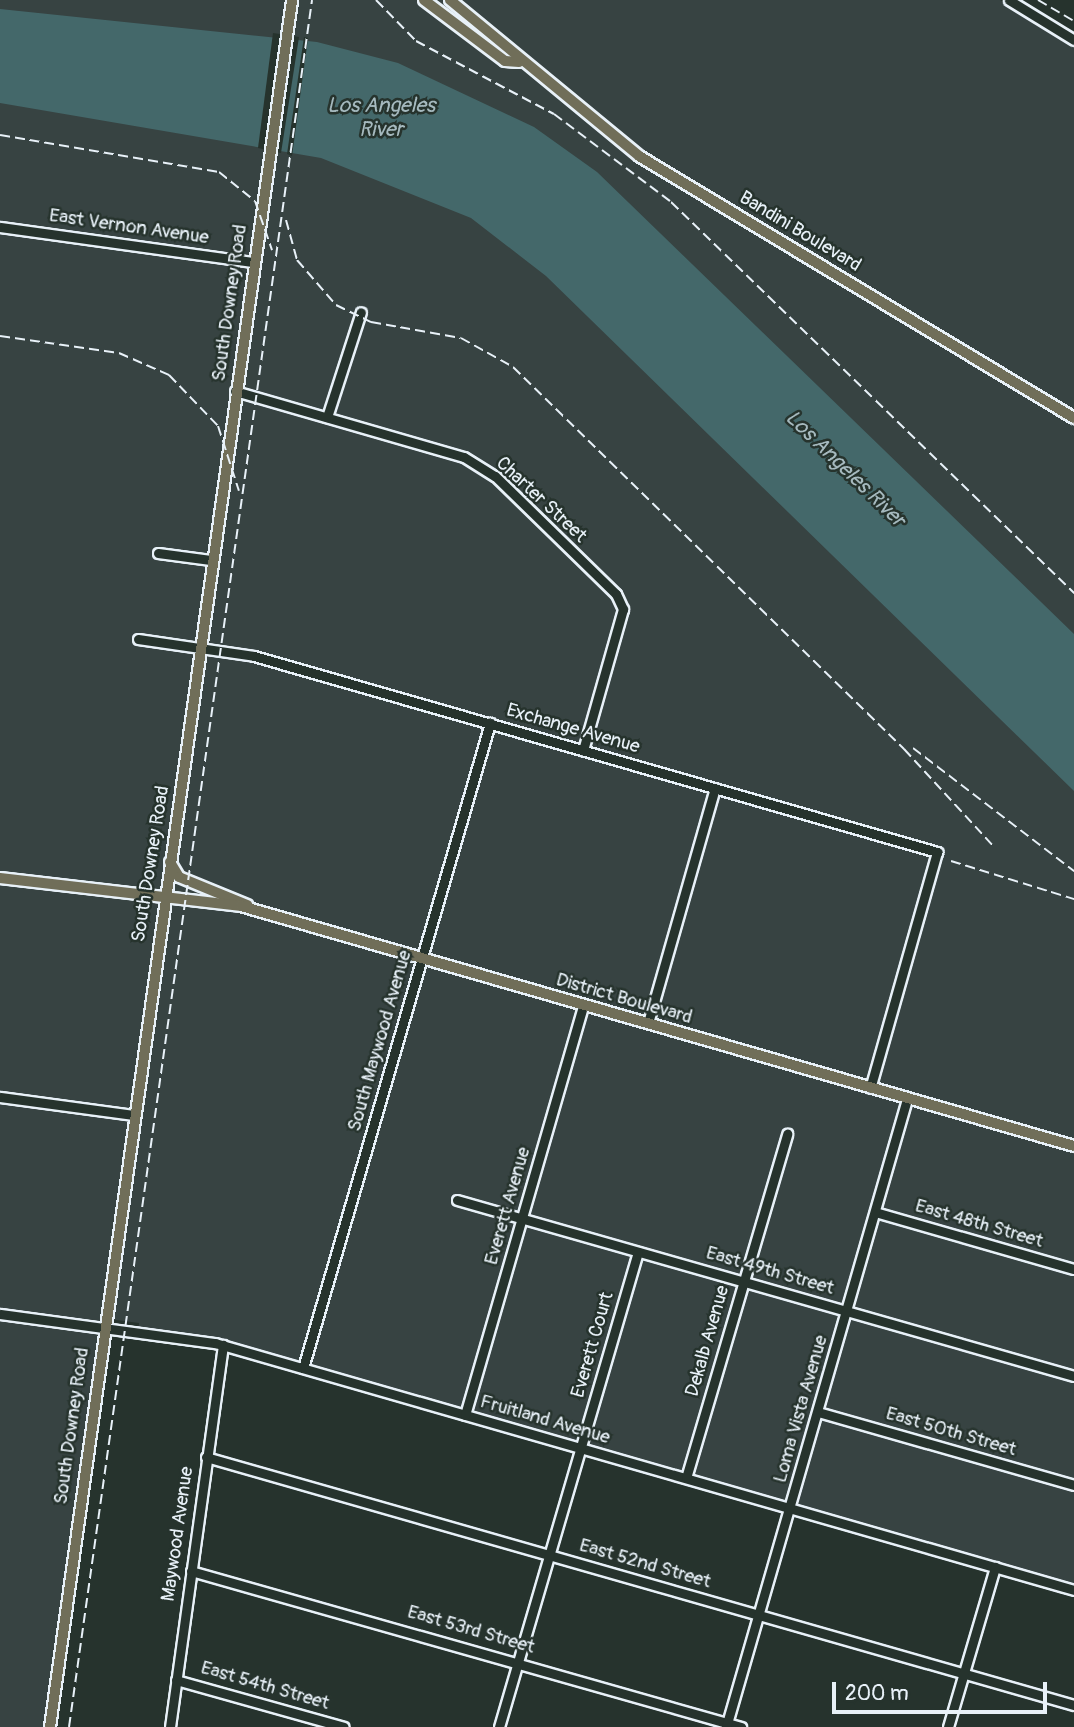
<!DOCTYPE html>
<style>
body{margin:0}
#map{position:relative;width:1074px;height:1727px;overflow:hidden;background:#26332d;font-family:Pangolin,sans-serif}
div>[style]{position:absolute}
.built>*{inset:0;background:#374342}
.water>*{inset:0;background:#44686a}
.pier>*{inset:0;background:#26332d}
.roads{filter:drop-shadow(2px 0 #e8f1f8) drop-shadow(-2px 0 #e8f1f8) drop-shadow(0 2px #e8f1f8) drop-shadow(0 -2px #e8f1f8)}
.minor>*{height:9px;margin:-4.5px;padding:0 4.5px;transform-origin:4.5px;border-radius:4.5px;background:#26332d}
.major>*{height:10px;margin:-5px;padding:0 5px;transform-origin:5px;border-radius:5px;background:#706e59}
.rail>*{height:2px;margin-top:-1px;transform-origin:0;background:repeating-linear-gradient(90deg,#e8f1f8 0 10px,transparent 0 15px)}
span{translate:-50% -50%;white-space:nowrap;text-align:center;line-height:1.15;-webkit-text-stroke:5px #26332d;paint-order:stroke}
.street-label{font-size:19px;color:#e8f1f8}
.water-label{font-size:21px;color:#a6babf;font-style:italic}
.scale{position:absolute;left:832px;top:1682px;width:215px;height:32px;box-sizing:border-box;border:4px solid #e8f1f8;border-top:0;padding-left:9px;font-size:21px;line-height:24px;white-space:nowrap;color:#e8f1f8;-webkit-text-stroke:5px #26332d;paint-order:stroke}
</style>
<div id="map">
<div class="built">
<div style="clip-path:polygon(0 0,1000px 0,1074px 44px,1074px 1592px,228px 1347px,138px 1334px,139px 1323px,101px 1318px,44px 1727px,0 1727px)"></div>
</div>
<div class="water">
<div style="clip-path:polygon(0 9px,317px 42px,398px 63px,534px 127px,597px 172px,1074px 634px,1074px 791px,546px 276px,471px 218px,321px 158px,0 103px)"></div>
</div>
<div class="pier">
<div style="clip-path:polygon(273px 33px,299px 37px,281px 153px,258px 148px)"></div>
<div style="clip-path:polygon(304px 37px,308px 38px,292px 156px,287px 154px)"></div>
</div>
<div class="roads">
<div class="minor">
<div style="left:1009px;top:0;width:76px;rotate:31.6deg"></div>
<div style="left:0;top:227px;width:254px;rotate:7.9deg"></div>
<div style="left:235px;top:391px;width:238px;rotate:16.1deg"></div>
<div style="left:464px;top:457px;width:36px;rotate:32deg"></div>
<div style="left:495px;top:476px;width:169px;rotate:44.3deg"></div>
<div style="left:616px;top:594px;width:17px;rotate:65deg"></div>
<div style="left:623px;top:609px;width:147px;rotate:105.8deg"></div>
<div style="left:327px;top:417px;width:110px;rotate:-72.1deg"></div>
<div style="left:158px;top:553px;width:53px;rotate:7.5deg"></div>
<div style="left:138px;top:639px;width:117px;rotate:8.3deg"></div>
<div style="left:254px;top:656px;width:711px;rotate:16.01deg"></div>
<div style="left:937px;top:852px;width:245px;rotate:105.8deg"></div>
<div style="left:648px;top:1023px;width:244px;rotate:-74.1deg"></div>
<div style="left:0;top:1097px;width:134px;rotate:7.7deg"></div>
<div style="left:457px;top:1200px;width:642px;rotate:15.92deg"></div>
<div style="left:875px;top:1212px;width:207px;rotate:16deg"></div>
<div style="left:0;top:1314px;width:217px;rotate:7.7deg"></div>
<div style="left:215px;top:1343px;width:894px;rotate:16.04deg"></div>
<div style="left:303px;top:1368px;width:672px;rotate:-73.83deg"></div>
<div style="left:818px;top:1412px;width:266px;rotate:15.9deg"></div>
<div style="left:465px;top:1415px;width:426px;rotate:-73.9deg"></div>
<div style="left:206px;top:1457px;width:903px;rotate:15.95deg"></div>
<div style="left:686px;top:1478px;width:359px;rotate:-73.6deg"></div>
<div style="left:191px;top:1571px;width:572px;rotate:15.84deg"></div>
<div style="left:176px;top:1680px;width:174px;rotate:15.6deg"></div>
<div style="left:170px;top:1727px;width:386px;rotate:-82.1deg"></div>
<div style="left:499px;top:1727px;width:495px;rotate:-73.7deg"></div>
<div style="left:726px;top:1727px;width:654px;rotate:-73.92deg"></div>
<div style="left:948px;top:1727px;width:167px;rotate:-73.6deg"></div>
</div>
<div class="major">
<div style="left:424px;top:0;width:101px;rotate:37deg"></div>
<div style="left:505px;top:61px;width:14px;rotate:4deg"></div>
<div style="left:450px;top:0;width:245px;rotate:39.5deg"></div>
<div style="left:639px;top:156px;width:508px;rotate:31.06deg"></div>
<div style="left:170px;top:862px;width:17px;rotate:59deg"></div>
<div style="left:179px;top:877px;width:74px;rotate:22.4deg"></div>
<div style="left:0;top:878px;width:243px;rotate:6.6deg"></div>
<div style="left:241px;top:906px;width:867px;rotate:16.07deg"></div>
<div style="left:50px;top:1727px;width:1744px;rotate:-82.02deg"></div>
</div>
</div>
<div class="rail">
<div style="left:376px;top:0;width:57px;rotate:45.7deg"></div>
<div style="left:416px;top:41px;width:156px;rotate:27.9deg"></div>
<div style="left:554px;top:114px;width:146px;rotate:36.9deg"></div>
<div style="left:671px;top:202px;width:562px;rotate:44.13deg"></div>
<div style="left:1038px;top:0;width:42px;rotate:30.3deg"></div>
<div style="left:0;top:135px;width:222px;rotate:9.6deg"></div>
<div style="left:219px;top:172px;width:46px;rotate:38.9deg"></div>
<div style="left:255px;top:201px;width:52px;rotate:70.9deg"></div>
<div style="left:286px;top:220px;width:41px;rotate:74.6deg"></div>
<div style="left:297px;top:260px;width:60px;rotate:49.1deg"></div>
<div style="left:336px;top:305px;width:39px;rotate:26deg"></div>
<div style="left:371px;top:322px;width:91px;rotate:10.1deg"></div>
<div style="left:461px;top:338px;width:60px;rotate:29.1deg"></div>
<div style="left:513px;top:367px;width:547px;rotate:44.33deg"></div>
<div style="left:904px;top:749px;width:134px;rotate:47.4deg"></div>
<div style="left:0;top:336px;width:120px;rotate:8.1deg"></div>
<div style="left:119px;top:353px;width:55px;rotate:23.7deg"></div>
<div style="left:169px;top:375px;width:71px;rotate:46.1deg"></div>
<div style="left:218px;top:426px;width:68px;rotate:72.1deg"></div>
<div style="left:913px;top:748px;width:203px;rotate:37.4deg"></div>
<div style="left:951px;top:861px;width:129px;rotate:17.2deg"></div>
<div style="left:69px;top:1727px;width:1744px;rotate:-81.99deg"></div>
</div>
<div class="street-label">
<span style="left:129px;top:227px;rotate:8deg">East Vernon Avenue</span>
<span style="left:800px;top:232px;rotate:31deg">Bandini Boulevard</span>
<span style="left:230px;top:303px;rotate:-82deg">South Downey Road</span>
<span style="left:541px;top:500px;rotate:43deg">Charter Street</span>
<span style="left:573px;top:729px;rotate:16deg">Exchange Avenue</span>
<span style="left:151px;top:864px;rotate:-81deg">South Downey Road</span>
<span style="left:624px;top:999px;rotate:16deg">District Boulevard</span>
<span style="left:380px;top:1041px;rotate:-74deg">South Maywood Avenue</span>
<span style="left:508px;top:1206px;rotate:-74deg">Everett Avenue</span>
<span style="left:979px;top:1224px;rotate:16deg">East 48th Street</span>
<span style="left:770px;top:1271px;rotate:16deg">East 49th Street</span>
<span style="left:708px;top:1341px;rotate:-74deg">Dekalb Avenue</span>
<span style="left:593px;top:1345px;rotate:-74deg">Everett Court</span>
<span style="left:801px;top:1409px;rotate:-74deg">Loma Vista Avenue</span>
<span style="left:545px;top:1420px;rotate:16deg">Fruitland Avenue</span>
<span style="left:72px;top:1426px;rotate:-82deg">South Downey Road</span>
<span style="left:951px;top:1432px;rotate:16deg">East 50th Street</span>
<span style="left:178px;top:1534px;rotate:-82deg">Maywood Avenue</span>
<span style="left:645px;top:1564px;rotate:16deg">East 52nd Street</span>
<span style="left:471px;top:1630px;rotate:16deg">East 53rd Street</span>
<span style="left:265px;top:1686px;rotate:16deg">East 54th Street</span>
</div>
<div class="water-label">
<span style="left:381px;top:118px">Los Angeles<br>River</span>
<span style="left:845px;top:469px;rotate:44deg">Los Angeles River</span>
</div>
<div class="scale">200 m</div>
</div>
